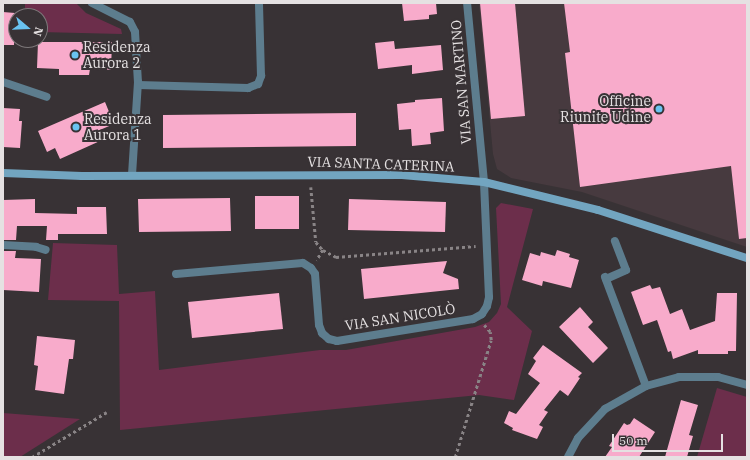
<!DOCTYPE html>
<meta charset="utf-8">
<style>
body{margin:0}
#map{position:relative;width:750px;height:460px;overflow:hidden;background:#383235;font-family:"IBM Plex Serif",serif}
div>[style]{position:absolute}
.built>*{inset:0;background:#473a3f}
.green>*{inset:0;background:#6c2e4b}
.building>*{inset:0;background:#f8abcb}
.path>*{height:2.5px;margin-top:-1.25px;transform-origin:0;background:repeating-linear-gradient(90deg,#898486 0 3px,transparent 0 6px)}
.lane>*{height:8px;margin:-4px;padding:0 4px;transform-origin:4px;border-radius:4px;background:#5d7d8e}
.street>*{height:8px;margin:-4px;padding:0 4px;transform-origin:4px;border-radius:4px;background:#5d7d8e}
.secondary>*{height:8px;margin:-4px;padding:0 4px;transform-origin:4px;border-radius:4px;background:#72a5c0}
.dots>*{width:11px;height:11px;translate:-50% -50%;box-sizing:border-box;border:2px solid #383235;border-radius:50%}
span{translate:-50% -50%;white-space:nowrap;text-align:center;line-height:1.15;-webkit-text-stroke:4px #383235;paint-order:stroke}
.poi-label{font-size:14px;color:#e5e1e2}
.left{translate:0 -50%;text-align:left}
.right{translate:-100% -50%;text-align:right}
.street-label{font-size:14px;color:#e5e1e2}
.frame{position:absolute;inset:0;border:4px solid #e5e1e2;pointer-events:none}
.north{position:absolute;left:8px;top:8px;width:40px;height:40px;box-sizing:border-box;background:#383235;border:1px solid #7d787a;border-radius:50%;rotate:109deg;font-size:11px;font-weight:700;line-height:16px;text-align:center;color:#e5e1e2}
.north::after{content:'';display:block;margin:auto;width:14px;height:18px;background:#69c3f1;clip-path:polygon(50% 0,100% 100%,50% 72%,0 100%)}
.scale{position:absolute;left:612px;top:434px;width:111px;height:18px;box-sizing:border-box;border:2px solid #e5e1e2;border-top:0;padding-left:5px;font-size:12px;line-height:14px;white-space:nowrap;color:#e5e1e2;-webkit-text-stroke:3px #383235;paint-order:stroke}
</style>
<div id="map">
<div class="built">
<div style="clip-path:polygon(479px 3px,747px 3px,747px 247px,582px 192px,511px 178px,497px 169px,493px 154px)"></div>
</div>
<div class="green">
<div style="clip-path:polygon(25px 3px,76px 3px,86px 13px,121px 29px,122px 34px,40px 32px,40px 16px,25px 16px)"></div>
<div style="clip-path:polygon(501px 203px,533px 209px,507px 307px,532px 331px,514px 400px,479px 395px,120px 430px,119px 301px,48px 300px,53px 243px,117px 245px,119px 294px,155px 291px,159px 370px,320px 350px,346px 350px,475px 327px,489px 322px,497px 313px,501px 304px,496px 208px)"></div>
<div style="clip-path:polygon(717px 388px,747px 397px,747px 457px,697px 457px)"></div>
<div style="clip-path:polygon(3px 413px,80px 419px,20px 457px,3px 457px)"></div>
</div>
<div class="building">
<div style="clip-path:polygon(402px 3px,436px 3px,437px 14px,429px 15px,429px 19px,404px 21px)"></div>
<div style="clip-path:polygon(480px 3px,515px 3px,525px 116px,491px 119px)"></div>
<div style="clip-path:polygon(564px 3px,747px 3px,747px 238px,739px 239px,731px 166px,580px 187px,565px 53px,570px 52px)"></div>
<div style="clip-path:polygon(3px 12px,15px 13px,14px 45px,3px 45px)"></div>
<div style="clip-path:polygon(394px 41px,395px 49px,441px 45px,443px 70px,412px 74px,412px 65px,378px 69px,375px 43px)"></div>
<div style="clip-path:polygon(38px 42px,112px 42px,111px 70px,90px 69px,89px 75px,59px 75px,59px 69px,37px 68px)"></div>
<div style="clip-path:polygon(442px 98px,444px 131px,430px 133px,431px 144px,412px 146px,411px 129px,399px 130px,397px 104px,415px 102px,415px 100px)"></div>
<div style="clip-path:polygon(105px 102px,114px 124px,95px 132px,100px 141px,60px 159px,55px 148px,47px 152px,38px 131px)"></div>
<div style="clip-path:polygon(3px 108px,20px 109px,19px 121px,22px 121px,20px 148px,3px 147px)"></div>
<div style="clip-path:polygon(356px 113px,356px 146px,163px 148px,163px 115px)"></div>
<div style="clip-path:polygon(255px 196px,299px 196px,299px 229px,255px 229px)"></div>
<div style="clip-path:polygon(230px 198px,231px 231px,139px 232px,138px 199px)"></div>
<div style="clip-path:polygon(35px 199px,35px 213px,77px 214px,77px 207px,106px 207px,107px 234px,58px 234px,58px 240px,46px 240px,47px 226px,17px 226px,16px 240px,4px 240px,3px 200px)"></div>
<div style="clip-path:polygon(349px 199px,446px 202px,445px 232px,348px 230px)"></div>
<div style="clip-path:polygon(557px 250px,570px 254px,569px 257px,579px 260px,571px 288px,543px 281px,542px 286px,522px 280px,530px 253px,540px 256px,541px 252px,555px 256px)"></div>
<div style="clip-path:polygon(3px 251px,16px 251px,15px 258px,41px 259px,39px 292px,3px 290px)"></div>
<div style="clip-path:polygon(447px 261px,443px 273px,458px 279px,459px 289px,364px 299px,361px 269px)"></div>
<div style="clip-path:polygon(650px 285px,652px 289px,660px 287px,670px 314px,682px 309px,690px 330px,715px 321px,717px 293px,737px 293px,736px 351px,728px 351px,728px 354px,698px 354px,698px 350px,673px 359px,671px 351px,668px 352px,657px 320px,643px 325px,631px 292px)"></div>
<div style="clip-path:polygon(279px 293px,283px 329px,192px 338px,188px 302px)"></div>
<div style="clip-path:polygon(580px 307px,593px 322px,588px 327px,608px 348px,593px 363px,559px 327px)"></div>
<div style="clip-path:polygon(37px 336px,75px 340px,73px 359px,69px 359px,64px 394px,35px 390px,38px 366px,34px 365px)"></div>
<div style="clip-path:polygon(543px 345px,582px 373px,578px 377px,580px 378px,568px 396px,560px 390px,544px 410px,548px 412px,539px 425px,543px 427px,537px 439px,512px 430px,513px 428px,504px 423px,509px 411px,516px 414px,540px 383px,528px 374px,536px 361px,533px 358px)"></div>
<div style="clip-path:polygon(681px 400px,698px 405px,689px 435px,693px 436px,687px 457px,665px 457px)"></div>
<div style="clip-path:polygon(634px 418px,655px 432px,639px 457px,605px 457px,612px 447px,609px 446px,624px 423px,627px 425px,630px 424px)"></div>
</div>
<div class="path">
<div style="left:311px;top:187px;width:55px;rotate:84.8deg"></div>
<div style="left:316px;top:242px;width:11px;rotate:49deg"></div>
<div style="left:323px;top:250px;width:12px;rotate:121deg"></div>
<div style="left:323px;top:250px;width:15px;rotate:28deg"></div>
<div style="left:336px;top:257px;width:140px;rotate:-4.5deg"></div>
<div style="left:32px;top:457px;width:87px;rotate:-31deg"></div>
<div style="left:455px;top:457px;width:122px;rotate:-72.9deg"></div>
<div style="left:491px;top:340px;width:8px;rotate:-97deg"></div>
<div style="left:490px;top:332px;width:9px;rotate:-131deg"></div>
</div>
<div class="lane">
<div style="left:3px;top:82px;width:46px;rotate:18.8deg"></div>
<div style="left:138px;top:85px;width:110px;rotate:1.6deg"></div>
<div style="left:248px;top:88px;width:11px;rotate:-22deg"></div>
<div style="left:258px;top:84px;width:9px;rotate:-69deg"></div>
<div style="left:261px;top:76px;width:73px;rotate:-91.6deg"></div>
<div style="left:3px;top:245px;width:33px;rotate:3deg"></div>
<div style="left:36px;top:247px;width:10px;rotate:17deg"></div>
<div style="left:606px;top:279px;width:22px;rotate:-24deg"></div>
<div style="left:626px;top:270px;width:31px;rotate:-111deg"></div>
</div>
<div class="street">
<div style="left:92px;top:3px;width:42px;rotate:26.6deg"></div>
<div style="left:130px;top:22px;width:11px;rotate:63deg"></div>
<div style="left:135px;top:32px;width:50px;rotate:86.6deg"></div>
<div style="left:138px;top:82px;width:93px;rotate:93.7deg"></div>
<div style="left:176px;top:274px;width:127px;rotate:-5deg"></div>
<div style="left:303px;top:263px;width:9px;rotate:32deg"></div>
<div style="left:311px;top:268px;width:7px;rotate:56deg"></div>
<div style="left:315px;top:274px;width:51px;rotate:85.5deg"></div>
<div style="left:319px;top:325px;width:9px;rotate:69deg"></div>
<div style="left:322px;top:333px;width:9px;rotate:41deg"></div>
<div style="left:329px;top:339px;width:8px;rotate:14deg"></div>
<div style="left:337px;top:341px;width:138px;rotate:-9.2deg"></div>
<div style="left:473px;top:319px;width:10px;rotate:-29deg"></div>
<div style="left:482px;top:314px;width:9px;rotate:-58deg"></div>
<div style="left:487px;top:306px;width:9px;rotate:-77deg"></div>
<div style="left:489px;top:297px;width:115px;rotate:-92.5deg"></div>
<div style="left:484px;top:182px;width:180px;rotate:-95.4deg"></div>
<div style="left:605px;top:277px;width:116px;rotate:69.4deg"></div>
<div style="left:568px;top:457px;width:21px;rotate:-62deg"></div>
<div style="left:578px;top:438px;width:40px;rotate:-47deg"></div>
<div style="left:605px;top:409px;width:47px;rotate:-29.3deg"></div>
<div style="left:646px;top:386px;width:34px;rotate:-15deg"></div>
<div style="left:679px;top:377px;width:39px"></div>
<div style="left:718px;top:377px;width:30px;rotate:15deg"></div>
</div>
<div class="secondary">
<div style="left:3px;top:173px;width:79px;rotate:2.2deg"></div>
<div style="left:82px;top:176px;width:320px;rotate:-0.2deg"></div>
<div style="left:402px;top:175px;width:82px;rotate:4.9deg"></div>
<div style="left:484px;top:182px;width:117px;rotate:13.8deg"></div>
<div style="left:598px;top:210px;width:157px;rotate:17.9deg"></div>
</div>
<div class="dots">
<div style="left:75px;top:55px;background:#69c3f1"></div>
<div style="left:659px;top:109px;background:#69c3f1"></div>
<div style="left:76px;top:127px;background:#69c3f1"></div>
</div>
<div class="poi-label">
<span class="left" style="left:83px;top:55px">Residenza<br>Aurora 2</span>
<span class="right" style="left:651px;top:109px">Officine<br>Riunite Udine</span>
<span class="left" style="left:84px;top:127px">Residenza<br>Aurora 1</span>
</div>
<div class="street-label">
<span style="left:461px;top:82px;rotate:-95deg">VIA SAN MARTINO</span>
<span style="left:381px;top:164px;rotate:2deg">VIA SANTA CATERINA</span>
<span style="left:400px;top:317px;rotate:-9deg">VIA SAN NICOLÒ</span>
</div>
<div class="frame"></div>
<div class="north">N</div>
<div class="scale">50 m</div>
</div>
